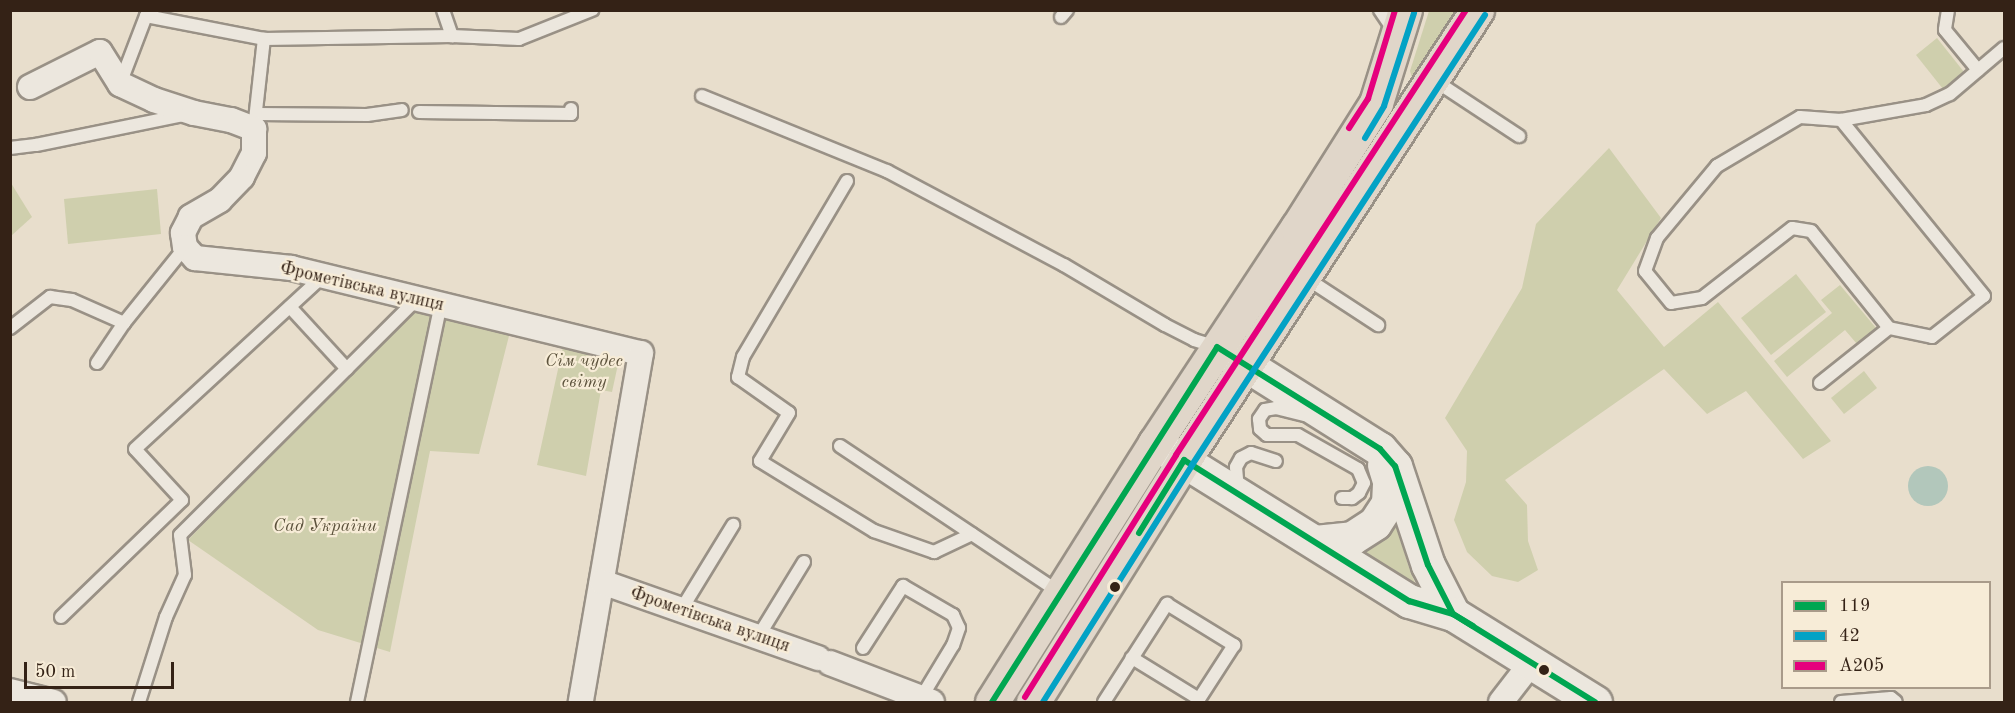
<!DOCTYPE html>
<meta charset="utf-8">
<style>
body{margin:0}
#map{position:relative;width:2015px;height:713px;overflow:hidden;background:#e8decc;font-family:"Old Standard TT",serif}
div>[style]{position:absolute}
.green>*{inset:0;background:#cfcfad}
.water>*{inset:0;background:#b2c7bb}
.round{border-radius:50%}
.roads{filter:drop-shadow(2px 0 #999186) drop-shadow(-2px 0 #999186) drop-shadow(0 2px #999186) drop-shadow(0 -2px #999186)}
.lane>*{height:12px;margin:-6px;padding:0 6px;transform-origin:6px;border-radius:6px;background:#ece7de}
.street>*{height:24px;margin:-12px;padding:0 12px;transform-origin:12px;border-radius:12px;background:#ece7de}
.secondary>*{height:33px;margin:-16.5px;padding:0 16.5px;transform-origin:16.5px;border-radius:16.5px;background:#ece7de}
.primary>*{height:33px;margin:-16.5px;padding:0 16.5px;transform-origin:16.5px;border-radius:16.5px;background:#e0d6c9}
.bus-1>*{height:6px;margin:-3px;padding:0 3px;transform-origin:3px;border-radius:3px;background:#00a651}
.bus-2>*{height:6px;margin:-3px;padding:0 3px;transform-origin:3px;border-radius:3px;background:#03a2c5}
.bus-3>*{height:6px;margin:-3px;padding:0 3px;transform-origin:3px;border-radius:3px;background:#e5007d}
.dots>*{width:16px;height:16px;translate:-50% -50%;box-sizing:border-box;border:3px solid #f7ecd7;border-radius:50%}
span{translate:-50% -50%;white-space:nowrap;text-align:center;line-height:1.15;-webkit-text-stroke:4.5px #f7ecd7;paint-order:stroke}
.street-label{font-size:18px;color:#342216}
.park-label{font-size:18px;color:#5c523c;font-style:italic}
.frame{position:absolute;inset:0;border:12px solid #342216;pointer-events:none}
.legend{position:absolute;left:1781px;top:581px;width:210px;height:108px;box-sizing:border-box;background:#f7ecd7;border:2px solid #a99b8a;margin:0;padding:8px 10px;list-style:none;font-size:18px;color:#342216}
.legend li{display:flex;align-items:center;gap:12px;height:30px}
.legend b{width:30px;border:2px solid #a99b8a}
.scale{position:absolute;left:24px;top:662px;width:150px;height:27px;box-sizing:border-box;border:3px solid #342216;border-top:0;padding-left:8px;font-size:18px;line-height:21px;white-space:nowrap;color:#342216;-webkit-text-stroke:4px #f7ecd7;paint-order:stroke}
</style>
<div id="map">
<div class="green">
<div style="clip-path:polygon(1429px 11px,1458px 11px,1415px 78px,1412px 78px,1410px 71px)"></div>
<div style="clip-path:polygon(1937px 38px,1964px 72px,1943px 89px,1916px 55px)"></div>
<div style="clip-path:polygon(1609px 148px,1661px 218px,1617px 290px,1664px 347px,1718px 302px,1831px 441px,1803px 459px,1746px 391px,1707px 414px,1664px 369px,1505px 480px,1527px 505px,1528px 541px,1538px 570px,1518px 582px,1492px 576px,1467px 552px,1454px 520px,1466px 482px,1467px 451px,1445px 418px,1522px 288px,1536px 224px)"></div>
<div style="clip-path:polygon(11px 183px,32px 217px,11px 236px,10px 236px)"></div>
<div style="clip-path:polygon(157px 189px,161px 234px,68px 244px,64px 199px)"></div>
<div style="clip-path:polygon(1796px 274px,1826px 312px,1771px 355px,1741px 318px)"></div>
<div style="clip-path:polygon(1840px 285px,1876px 328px,1857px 344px,1845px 330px,1787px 377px,1774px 361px,1832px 313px,1821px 300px)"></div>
<div style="clip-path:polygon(415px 309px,510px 332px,479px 454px,430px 451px,390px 652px,318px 630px,188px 540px)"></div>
<div style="clip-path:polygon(564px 342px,620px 355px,612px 392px,601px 390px,586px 476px,537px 465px)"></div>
<div style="clip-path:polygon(1864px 371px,1877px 388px,1844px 414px,1831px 398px)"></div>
<div style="clip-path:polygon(1395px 518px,1408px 565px,1420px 596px,1352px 554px,1379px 541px)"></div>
</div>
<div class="water">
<div class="round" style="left:1908px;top:466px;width:40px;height:40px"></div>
</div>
<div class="roads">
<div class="lane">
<div style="left:443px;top:10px;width:28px;rotate:71deg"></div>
<div style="left:1380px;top:10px;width:23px;rotate:56deg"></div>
<div style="left:1948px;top:10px;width:20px;rotate:99deg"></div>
<div style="left:1945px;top:30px;width:52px;rotate:50.5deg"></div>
<div style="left:1061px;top:17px;width:9px;rotate:-49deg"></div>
<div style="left:1434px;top:80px;width:102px;rotate:33.4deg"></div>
<div style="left:120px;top:84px;width:73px;rotate:-69.1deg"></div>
<div style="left:146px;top:16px;width:120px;rotate:11deg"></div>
<div style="left:702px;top:96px;width:200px;rotate:22.1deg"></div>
<div style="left:887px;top:171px;width:200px;rotate:28deg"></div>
<div style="left:1064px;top:265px;width:117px;rotate:30.7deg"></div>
<div style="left:1165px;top:325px;width:33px;rotate:27deg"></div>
<div style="left:1194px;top:340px;width:24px;rotate:17deg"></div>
<div style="left:419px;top:112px;width:152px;rotate:0.8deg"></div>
<div style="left:571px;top:114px;width:5px;rotate:-90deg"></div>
<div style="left:257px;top:114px;width:110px;rotate:0.5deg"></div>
<div style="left:367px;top:115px;width:35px;rotate:-8deg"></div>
<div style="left:254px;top:129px;width:91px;rotate:-83.7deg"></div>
<div style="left:264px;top:39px;width:188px;rotate:-0.9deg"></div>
<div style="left:452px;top:36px;width:67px;rotate:2.6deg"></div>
<div style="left:519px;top:39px;width:79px;rotate:-21.7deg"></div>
<div style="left:10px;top:148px;width:26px;rotate:-7deg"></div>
<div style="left:36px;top:145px;width:151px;rotate:-11.5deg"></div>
<div style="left:847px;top:181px;width:204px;rotate:120.6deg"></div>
<div style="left:743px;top:357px;width:21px;rotate:104deg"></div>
<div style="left:738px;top:377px;width:62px;rotate:35.2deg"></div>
<div style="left:789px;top:413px;width:56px;rotate:121.1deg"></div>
<div style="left:760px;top:461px;width:134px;rotate:31.6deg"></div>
<div style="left:874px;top:531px;width:64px;rotate:19.3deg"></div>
<div style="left:934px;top:552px;width:42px;rotate:-25.3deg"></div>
<div style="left:1303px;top:276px;width:90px;rotate:33.2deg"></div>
<div style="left:290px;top:307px;width:84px;rotate:47.4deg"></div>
<div style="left:10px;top:328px;width:51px;rotate:-37.8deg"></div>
<div style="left:50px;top:297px;width:22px;rotate:8deg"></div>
<div style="left:72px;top:300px;width:57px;rotate:23.9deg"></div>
<div style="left:124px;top:323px;width:97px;rotate:-51.2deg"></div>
<div style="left:1889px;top:328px;width:124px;rotate:-128.8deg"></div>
<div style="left:1811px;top:231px;width:19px;rotate:-171deg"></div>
<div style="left:1792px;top:228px;width:114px;rotate:142.1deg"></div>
<div style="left:1702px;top:298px;width:31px;rotate:171deg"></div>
<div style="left:1671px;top:303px;width:41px;rotate:-129.1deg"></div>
<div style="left:1645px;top:271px;width:35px;rotate:-70deg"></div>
<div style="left:1657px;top:238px;width:94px;rotate:-50.2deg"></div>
<div style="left:1717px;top:166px;width:96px;rotate:-30.6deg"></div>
<div style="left:1800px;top:117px;width:41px;rotate:4.2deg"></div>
<div style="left:1841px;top:120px;width:86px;rotate:-10deg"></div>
<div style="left:1926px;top:105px;width:26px;rotate:-25deg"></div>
<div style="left:1950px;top:94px;width:71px;rotate:-40.4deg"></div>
<div style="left:97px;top:363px;width:48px;rotate:-56deg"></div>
<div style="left:1820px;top:383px;width:88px;rotate:-38.6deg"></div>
<div style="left:1889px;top:328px;width:44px;rotate:11.8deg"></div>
<div style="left:1932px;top:337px;width:66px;rotate:-38.3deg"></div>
<div style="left:1984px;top:296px;width:227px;rotate:-129.1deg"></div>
<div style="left:1304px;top:415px;width:29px;rotate:-166deg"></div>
<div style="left:1276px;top:408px;width:11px;rotate:170deg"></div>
<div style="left:1265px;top:410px;width:11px;rotate:124deg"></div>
<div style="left:1259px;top:419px;width:10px;rotate:84deg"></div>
<div style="left:1260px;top:429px;width:9px;rotate:41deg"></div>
<div style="left:1267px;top:435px;width:31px"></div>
<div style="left:1298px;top:435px;width:69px;rotate:29.5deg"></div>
<div style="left:1358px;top:469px;width:15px;rotate:67deg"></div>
<div style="left:1364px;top:483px;width:11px;rotate:117deg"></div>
<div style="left:1359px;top:493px;width:9px;rotate:144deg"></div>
<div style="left:1352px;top:498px;width:10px;rotate:180deg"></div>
<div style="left:840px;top:446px;width:263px;rotate:33.7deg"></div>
<div style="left:1238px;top:490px;width:23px;rotate:-95deg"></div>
<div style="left:1236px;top:467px;width:10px;rotate:-61deg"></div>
<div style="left:1241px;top:458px;width:11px;rotate:-27deg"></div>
<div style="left:1251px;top:453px;width:26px;rotate:18deg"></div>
<div style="left:681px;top:610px;width:100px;rotate:-58.5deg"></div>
<div style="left:61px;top:617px;width:168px;rotate:-44deg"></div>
<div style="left:182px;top:500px;width:69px;rotate:-132.7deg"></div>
<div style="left:135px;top:449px;width:255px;rotate:-42.6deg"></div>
<div style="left:758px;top:637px;width:88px;rotate:-58.5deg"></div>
<div style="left:863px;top:648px;width:74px;rotate:-57.2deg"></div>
<div style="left:903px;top:586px;width:58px;rotate:30.1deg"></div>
<div style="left:953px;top:615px;width:14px;rotate:65deg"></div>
<div style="left:959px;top:628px;width:18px;rotate:109deg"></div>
<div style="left:953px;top:645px;width:62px;rotate:121.1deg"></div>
<div style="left:139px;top:702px;width:89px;rotate:-72.4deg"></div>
<div style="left:166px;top:617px;width:46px;rotate:-65.7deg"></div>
<div style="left:185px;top:575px;width:40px;rotate:-97.1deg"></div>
<div style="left:180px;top:535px;width:334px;rotate:-44.9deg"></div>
<div style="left:357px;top:702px;width:406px;rotate:-78.1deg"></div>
<div style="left:1104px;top:702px;width:117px;rotate:-57.3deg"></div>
<div style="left:1167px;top:604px;width:79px;rotate:31.5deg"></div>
<div style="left:1234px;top:645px;width:64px;rotate:122.9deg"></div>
<div style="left:1199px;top:699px;width:79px;rotate:-148.5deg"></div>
<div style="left:1841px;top:702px;width:50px;rotate:-4.6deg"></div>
<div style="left:1891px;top:698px;width:6px;rotate:39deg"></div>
</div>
<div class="street">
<div style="left:30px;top:87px;width:78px;rotate:-26.6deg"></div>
<div style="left:100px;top:52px;width:38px;rotate:58deg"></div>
<div style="left:120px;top:84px;width:38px;rotate:25deg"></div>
<div style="left:154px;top:100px;width:42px;rotate:18deg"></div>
<div style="left:194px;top:113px;width:38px;rotate:11deg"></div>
<div style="left:231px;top:120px;width:25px;rotate:21deg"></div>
<div style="left:254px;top:129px;width:24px;rotate:90deg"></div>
<div style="left:254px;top:153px;width:27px;rotate:117deg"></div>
<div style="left:242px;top:177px;width:32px;rotate:134deg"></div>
<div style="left:220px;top:200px;width:34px;rotate:150deg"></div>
<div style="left:191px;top:217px;width:18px;rotate:117deg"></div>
<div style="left:183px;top:233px;width:14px;rotate:82deg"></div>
<div style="left:185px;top:247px;width:15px;rotate:48deg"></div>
<div style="left:195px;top:258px;width:97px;rotate:5.9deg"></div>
<div style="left:291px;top:268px;width:360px;rotate:13.7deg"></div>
<div style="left:641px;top:353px;width:354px;rotate:99.8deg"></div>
<div style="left:602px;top:582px;width:229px;rotate:19.4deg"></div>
<div style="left:830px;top:663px;width:109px;rotate:20.9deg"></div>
<div style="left:10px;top:691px;width:45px;rotate:14deg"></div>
<div style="left:1501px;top:702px;width:51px;rotate:-52.2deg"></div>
</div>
<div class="secondary">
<div style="left:1221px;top:349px;width:188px;rotate:32.2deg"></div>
<div style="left:1380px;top:449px;width:23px;rotate:49deg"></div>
<div style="left:1395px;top:466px;width:104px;rotate:71.6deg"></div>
<div style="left:1428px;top:565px;width:55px;rotate:63deg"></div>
<div style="left:1155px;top:443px;width:299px;rotate:31.9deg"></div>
<div style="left:1409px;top:601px;width:46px;rotate:16.5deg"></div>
<div style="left:1453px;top:614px;width:167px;rotate:31.8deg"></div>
<div style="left:1315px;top:542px;width:37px;rotate:-6deg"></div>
<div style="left:1352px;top:538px;width:27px;rotate:-33deg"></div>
<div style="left:1375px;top:523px;width:24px;rotate:-57deg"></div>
<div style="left:1388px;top:503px;width:22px;rotate:-87deg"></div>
<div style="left:1389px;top:481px;width:17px;rotate:-107deg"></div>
</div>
<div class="primary">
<div style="left:992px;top:702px;width:306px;rotate:-57.8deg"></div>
<div style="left:1155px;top:443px;width:258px;rotate:-56.6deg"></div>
<div style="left:1297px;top:228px;width:148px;rotate:-57.7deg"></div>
<div style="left:1376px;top:103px;width:97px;rotate:-72.7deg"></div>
<div style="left:1033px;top:702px;width:285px;rotate:-58deg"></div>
<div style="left:1184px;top:460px;width:537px;rotate:-56.93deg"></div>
</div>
</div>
<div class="bus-1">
<div style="left:1139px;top:533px;width:86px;rotate:-58.3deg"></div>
<div style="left:1184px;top:460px;width:266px;rotate:32.1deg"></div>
<div style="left:1409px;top:601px;width:46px;rotate:16.5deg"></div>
<div style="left:1453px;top:614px;width:23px;rotate:31deg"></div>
<div style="left:992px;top:702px;width:420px;rotate:-57.6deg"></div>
<div style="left:1217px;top:347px;width:192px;rotate:32deg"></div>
<div style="left:1380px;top:449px;width:23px;rotate:49deg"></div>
<div style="left:1395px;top:466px;width:104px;rotate:71.6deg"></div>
<div style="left:1428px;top:565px;width:55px;rotate:63deg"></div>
<div style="left:1453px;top:614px;width:167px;rotate:31.8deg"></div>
</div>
<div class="bus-2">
<div style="left:1365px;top:138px;width:37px;rotate:-59deg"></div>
<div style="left:1384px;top:106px;width:98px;rotate:-72.1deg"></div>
<div style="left:1043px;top:702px;width:280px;rotate:-57.8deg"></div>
<div style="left:1192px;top:465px;width:537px;rotate:-56.93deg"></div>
</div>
<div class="bus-3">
<div style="left:1349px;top:128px;width:35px;rotate:-57deg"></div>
<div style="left:1368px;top:99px;width:93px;rotate:-73.1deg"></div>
<div style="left:1025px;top:697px;width:285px;rotate:-58deg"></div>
<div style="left:1176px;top:455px;width:531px;rotate:-56.91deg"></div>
</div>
<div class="dots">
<div style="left:1115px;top:587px;background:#342216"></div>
<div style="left:1544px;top:670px;background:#342216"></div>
</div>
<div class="street-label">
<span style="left:362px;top:287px;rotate:13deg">Фрометівська вулиця</span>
<span style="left:710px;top:620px;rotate:19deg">Фрометівська вулиця</span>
</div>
<div class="park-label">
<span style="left:584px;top:372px">Сім чудес<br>світу</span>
<span style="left:325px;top:526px">Сад України</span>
</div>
<div class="frame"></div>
<ul class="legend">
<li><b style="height:8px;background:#00a651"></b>119</li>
<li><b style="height:8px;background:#03a2c5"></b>42</li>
<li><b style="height:8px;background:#e5007d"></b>А205</li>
</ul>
<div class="scale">50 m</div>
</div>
